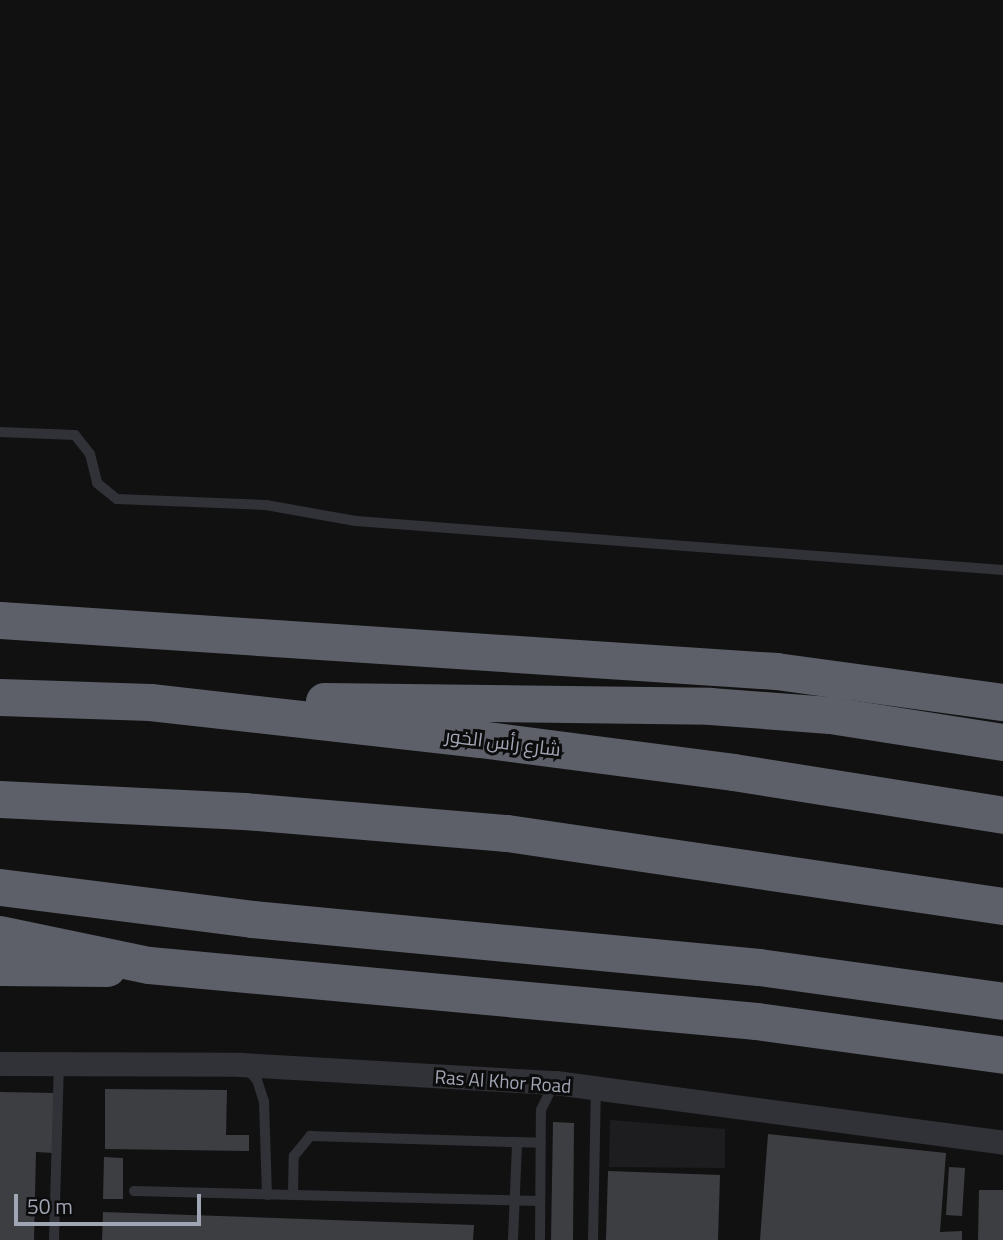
<!DOCTYPE html>
<meta charset="utf-8">
<style>
body{margin:0}
#map{position:relative;width:1003px;height:1240px;overflow:hidden;background:#111112;font-family:"Titillium Web",Cairo,sans-serif}
div>[style]{position:absolute}
.built>*{inset:0;background:#1d1d1f}
.building>*{inset:0;background:#3d3e42}
.service>*{height:10px;margin:-5px;padding:0 5px;transform-origin:5px;border-radius:5px;background:#313237}
.tertiary>*{height:24px;margin:-12px;padding:0 12px;transform-origin:12px;border-radius:12px;background:#313237}
.motorway>*{height:37px;margin:-18.5px;padding:0 18.5px;transform-origin:18.5px;border-radius:18.5px;background:#5d6069}
span{translate:-50% -50%;white-space:nowrap;text-align:center;line-height:1.15;-webkit-text-stroke:6px #0c0c0d;paint-order:stroke}
.street-label{font-size:19px;color:#a1a6b4}
.scale{position:absolute;left:14px;top:1194px;width:187px;height:32px;box-sizing:border-box;border:4px solid #a1a6b4;border-top:0;padding-left:9px;font-size:21px;line-height:24px;white-space:nowrap;color:#a1a6b4;-webkit-text-stroke:5px #0c0c0d;paint-order:stroke}
</style>
<div id="map">
<div class="built">
<div style="clip-path:polygon(610px 1120px,725px 1129px,725px 1168px,609px 1167px)"></div>
</div>
<div class="building">
<div style="clip-path:polygon(105px 1089px,227px 1090px,226px 1135px,249px 1135px,249px 1151px,105px 1149px)"></div>
<div style="clip-path:polygon(0 1092px,55px 1093px,53px 1153px,36px 1152px,34px 1240px,0 1240px)"></div>
<div style="clip-path:polygon(553px 1122px,574px 1123px,573px 1240px,551px 1240px)"></div>
<div style="clip-path:polygon(768px 1134px,946px 1153px,940px 1232px,962px 1231px,962px 1240px,760px 1240px)"></div>
<div style="clip-path:polygon(104px 1157px,123px 1158px,123px 1199px,103px 1199px)"></div>
<div style="clip-path:polygon(949px 1167px,965px 1168px,962px 1216px,946px 1215px)"></div>
<div style="clip-path:polygon(608px 1171px,720px 1175px,718px 1240px,606px 1240px)"></div>
<div style="clip-path:polygon(979px 1190px,1003px 1190px,1003px 1240px,978px 1240px)"></div>
<div style="clip-path:polygon(103px 1212px,474px 1225px,473px 1240px,102px 1240px)"></div>
</div>
<div class="service">
<div style="left:0;top:432px;width:75px;rotate:2.3deg"></div>
<div style="left:75px;top:435px;width:24px;rotate:52deg"></div>
<div style="left:90px;top:454px;width:30px;rotate:76deg"></div>
<div style="left:97px;top:483px;width:26px;rotate:39deg"></div>
<div style="left:117px;top:499px;width:149px;rotate:2.3deg"></div>
<div style="left:266px;top:505px;width:91px;rotate:10.1deg"></div>
<div style="left:356px;top:521px;width:649px;rotate:4.33deg"></div>
<div style="left:247px;top:1069px;width:15px;rotate:48deg"></div>
<div style="left:257px;top:1080px;width:22px;rotate:72deg"></div>
<div style="left:264px;top:1101px;width:94px;rotate:88.2deg"></div>
<div style="left:134px;top:1191px;width:406px;rotate:1.4deg"></div>
<div style="left:293px;top:1195px;width:39px;rotate:-89deg"></div>
<div style="left:294px;top:1156px;width:26px;rotate:-51deg"></div>
<div style="left:310px;top:1136px;width:231px;rotate:1.7deg"></div>
<div style="left:54px;top:1240px;width:174px;rotate:-88.4deg"></div>
<div style="left:513px;top:1240px;width:97px;rotate:-87.6deg"></div>
<div style="left:540px;top:1240px;width:130px;rotate:-89.6deg"></div>
<div style="left:541px;top:1110px;width:28px;rotate:-64deg"></div>
<div style="left:593px;top:1240px;width:152px;rotate:-88.9deg"></div>
</div>
<div class="tertiary">
<div style="left:0;top:1064px;width:241px;rotate:0.2deg"></div>
<div style="left:241px;top:1065px;width:316px;rotate:3.3deg"></div>
<div style="left:556px;top:1083px;width:451px;rotate:7.6deg"></div>
</div>
<div class="motorway">
<div style="left:0;top:620px;width:778px;rotate:3.76deg"></div>
<div style="left:776px;top:671px;width:229px;rotate:7.8deg"></div>
<div style="left:0;top:697px;width:150px;rotate:1.9deg"></div>
<div style="left:150px;top:702px;width:332px;rotate:6.4deg"></div>
<div style="left:480px;top:739px;width:255px;rotate:7.4deg"></div>
<div style="left:733px;top:772px;width:273px;rotate:9deg"></div>
<div style="left:324px;top:701px;width:386px;rotate:0.7deg"></div>
<div style="left:710px;top:706px;width:120px;rotate:4.3deg"></div>
<div style="left:830px;top:715px;width:175px;rotate:8.9deg"></div>
<div style="left:0;top:799px;width:244px;rotate:2.8deg"></div>
<div style="left:244px;top:811px;width:264px;rotate:4.8deg"></div>
<div style="left:507px;top:833px;width:501px;rotate:8.37deg"></div>
<div style="left:0;top:887px;width:254px;rotate:7.2deg"></div>
<div style="left:252px;top:919px;width:509px;rotate:5.41deg"></div>
<div style="left:759px;top:967px;width:246px;rotate:7.9deg"></div>
<div style="left:0;top:934px;width:152px;rotate:11.8deg"></div>
<div style="left:149px;top:965px;width:610px;rotate:5.27deg"></div>
<div style="left:756px;top:1021px;width:249px;rotate:7.8deg"></div>
<div style="left:0;top:967px;width:107px;rotate:0.5deg"></div>
</div>
<div class="street-label">
<span style="left:503px;top:742px;rotate:7deg">شارع رأس الخور</span>
<span style="left:503px;top:1081px;rotate:4deg">Ras Al Khor Road</span>
</div>
<div class="scale">50 m</div>
</div>
